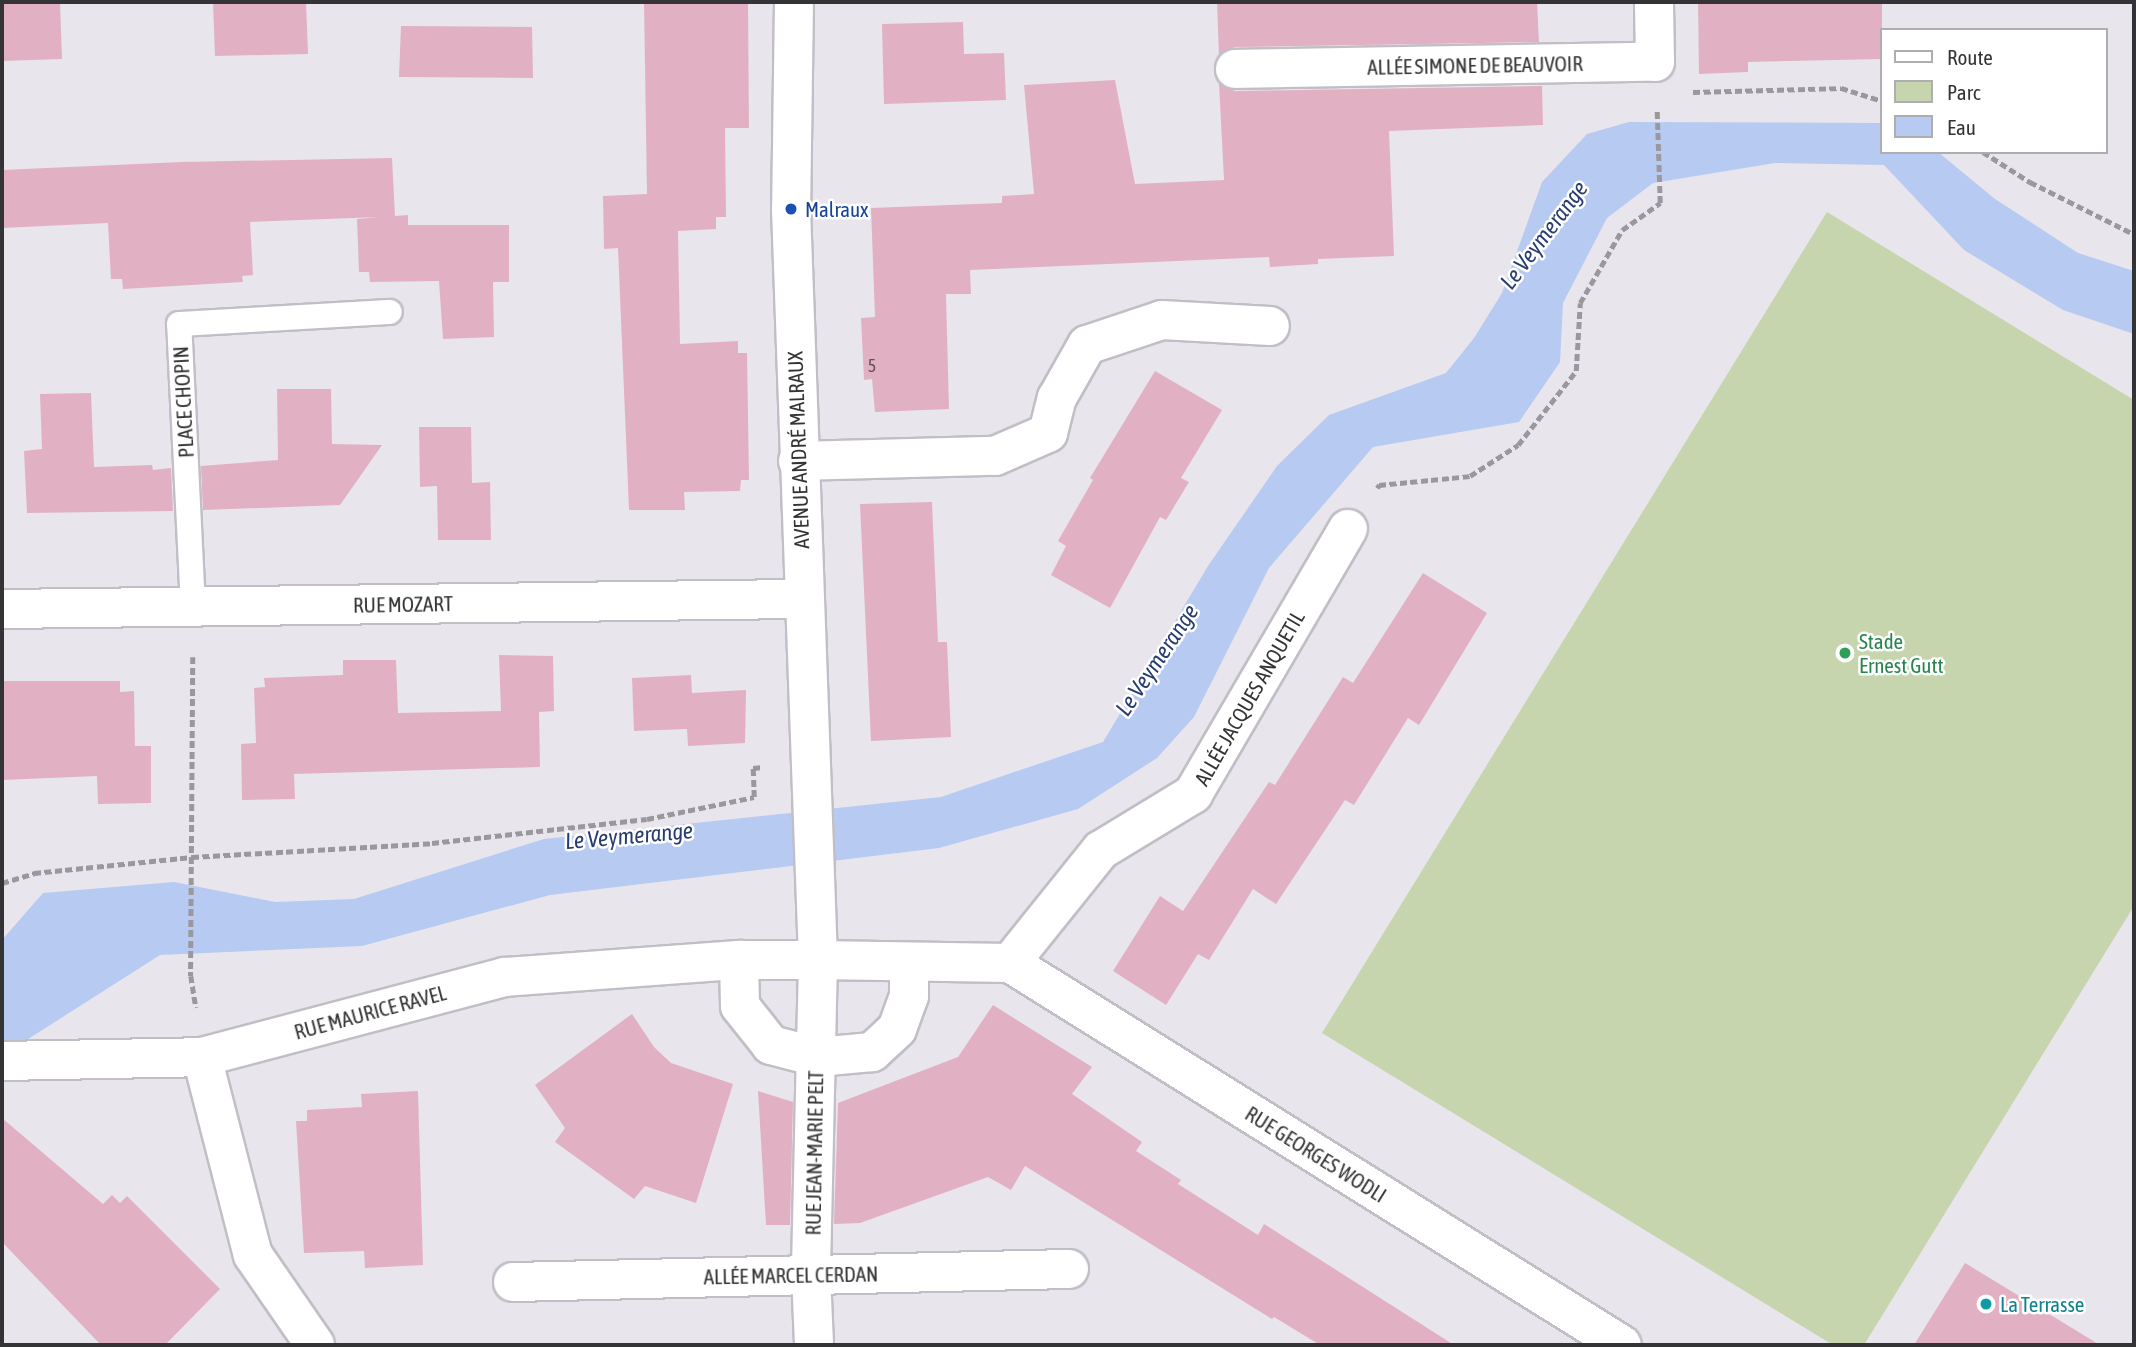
<!DOCTYPE html>
<meta charset="utf-8">
<style>
body{margin:0}
#map{position:relative;width:2136px;height:1347px;overflow:hidden;background:#e8e5ed;font-family:"Asap Condensed",sans-serif}
div>[style]{position:absolute}
.green>*{inset:0;background:#c7d5ae}
.water>*{inset:0;background:#b7caf2}
.building>*{inset:0;background:#e1b1c3}
.path>*{height:4.5px;margin-top:-2.25px;transform-origin:0;background:repeating-linear-gradient(90deg,#9a989d 0 7px,transparent 0 10.5px)}
.roads{filter:drop-shadow(2px 0 #c1bec6) drop-shadow(-2px 0 #c1bec6) drop-shadow(0 2px #c1bec6) drop-shadow(0 -2px #c1bec6)}
.service>*{height:24px;margin:-12px;padding:0 12px;transform-origin:12px;border-radius:12px;background:#fff}
.minor>*{height:38px;margin:-19px;padding:0 19px;transform-origin:19px;border-radius:19px;background:#fff}
.dots>*{width:19px;height:19px;translate:-50% -50%;box-sizing:border-box;border:4px solid #fff;border-radius:50%}
span{translate:-50% -50%;white-space:nowrap;text-align:center;line-height:1.15;-webkit-text-stroke:5px #fff;paint-order:stroke}
.number-label{font-size:18px;color:#5f5259}
.number-label span{-webkit-text-stroke-width:0}
.street-label{font-size:21px;color:#343336}
.transit-label{font-size:21px;color:#164399}
.left{translate:0 -50%;text-align:left}
.leisure-label{font-size:21px;color:#27864d}
.culture-label{font-size:21px;color:#0d838f}
.water-label{font-size:23px;color:#283d6f;font-style:italic}
.frame{position:absolute;inset:0;border:4px solid #343336;pointer-events:none}
.legend{position:absolute;left:1880px;top:28px;width:228px;height:126px;box-sizing:border-box;background:#fff;border:2px solid #aeadaf;margin:0;padding:9px 12px;list-style:none;font-size:21px;color:#343336}
.legend li{display:flex;align-items:center;gap:14px;height:35px}
.legend b{width:35px;border:2px solid #aeadaf}
</style>
<div id="map">
<div class="green">
<div style="clip-path:polygon(1827px 212px,2134px 400px,2134px 906px,1864px 1345px,1833px 1345px,1322px 1033px)"></div>
</div>
<div class="water">
<div style="clip-path:polygon(1629px 122px,1882px 123px,1882px 152px,1938px 152px,1995px 199px,2078px 253px,2134px 271px,2134px 334px,2063px 310px,1964px 250px,1884px 165px,1775px 163px,1653px 183px,1607px 218px,1563px 303px,1560px 362px,1519px 422px,1373px 447px,1269px 568px,1194px 717px,1157px 758px,1078px 809px,939px 848px,550px 895px,362px 946px,160px 955px,25px 1041px,2px 1048px,2px 940px,43px 893px,174px 882px,275px 902px,354px 899px,544px 839px,941px 797px,1103px 742px,1208px 566px,1277px 466px,1329px 415px,1446px 373px,1474px 338px,1502px 293px,1542px 182px,1587px 134px)"></div>
</div>
<div class="building">
<div style="clip-path:polygon(2px 2px,60px 2px,62px 59px,2px 61px)"></div>
<div style="clip-path:polygon(213px 2px,306px 2px,308px 54px,215px 56px)"></div>
<div style="clip-path:polygon(644px 2px,748px 2px,749px 128px,725px 128px,726px 217px,716px 217px,716px 229px,678px 231px,680px 344px,738px 341px,738px 353px,747px 353px,749px 480px,741px 480px,740px 491px,684px 492px,685px 510px,629px 510px,618px 248px,604px 249px,603px 196px,647px 194px)"></div>
<div style="clip-path:polygon(1217px 2px,1537px 2px,1539px 42px,1235px 47px,1219px 55px)"></div>
<div style="clip-path:polygon(1698px 2px,1882px 2px,1882px 59px,1748px 62px,1748px 72px,1699px 74px)"></div>
<div style="clip-path:polygon(963px 22px,964px 54px,1004px 53px,1006px 100px,884px 104px,882px 24px)"></div>
<div style="clip-path:polygon(401px 26px,532px 27px,533px 78px,399px 77px)"></div>
<div style="clip-path:polygon(1115px 80px,1135px 184px,1224px 180px,1219px 83px,1235px 91px,1542px 86px,1543px 125px,1389px 131px,1394px 256px,1318px 259px,1318px 264px,1270px 267px,1269px 257px,970px 270px,971px 294px,946px 294px,949px 409px,875px 412px,872px 379px,864px 380px,861px 318px,875px 317px,871px 208px,1002px 203px,1002px 196px,1034px 194px,1024px 85px)"></div>
<div style="clip-path:polygon(392px 158px,395px 216px,408px 215px,408px 225px,509px 225px,509px 282px,493px 282px,494px 337px,443px 339px,439px 281px,370px 282px,369px 272px,359px 272px,357px 219px,379px 217px,250px 222px,253px 275px,242px 276px,243px 282px,123px 289px,122px 279px,111px 279px,108px 223px,2px 228px,2px 170px,182px 162px)"></div>
<div style="clip-path:polygon(1155px 371px,1222px 410px,1181px 478px,1189px 482px,1166px 520px,1160px 517px,1110px 608px,1051px 575px,1066px 546px,1058px 541px,1093px 480px,1090px 478px)"></div>
<div style="clip-path:polygon(277px 389px,331px 389px,332px 444px,382px 445px,340px 505px,203px 510px,201px 466px,278px 460px)"></div>
<div style="clip-path:polygon(91px 393px,94px 467px,152px 465px,153px 470px,171px 468px,173px 511px,27px 513px,24px 451px,42px 449px,40px 394px)"></div>
<div style="clip-path:polygon(419px 427px,471px 427px,472px 483px,490px 482px,491px 540px,438px 540px,437px 486px,420px 487px)"></div>
<div style="clip-path:polygon(932px 502px,938px 642px,947px 642px,951px 737px,871px 741px,860px 504px)"></div>
<div style="clip-path:polygon(1423px 573px,1487px 613px,1419px 725px,1408px 718px,1354px 805px,1345px 800px,1276px 904px,1253px 889px,1209px 960px,1198px 954px,1166px 1005px,1113px 971px,1160px 896px,1183px 911px,1269px 782px,1275px 785px,1343px 677px,1353px 683px)"></div>
<div style="clip-path:polygon(499px 655px,553px 656px,554px 711px,539px 712px,540px 767px,294px 774px,295px 799px,242px 800px,241px 744px,256px 743px,254px 688px,265px 687px,264px 678px,343px 675px,343px 660px,396px 660px,398px 713px,501px 711px)"></div>
<div style="clip-path:polygon(691px 675px,692px 693px,746px 690px,745px 743px,688px 746px,687px 729px,634px 731px,632px 678px)"></div>
<div style="clip-path:polygon(2px 681px,120px 681px,120px 692px,134px 691px,135px 746px,151px 746px,151px 803px,98px 804px,97px 776px,2px 780px)"></div>
<div style="clip-path:polygon(993px 1005px,1092px 1067px,1072px 1094px,1142px 1142px,1136px 1151px,1181px 1180px,1178px 1184px,1258px 1235px,1264px 1224px,1454px 1345px,1320px 1345px,1274px 1317px,1272px 1319px,1025px 1166px,1011px 1190px,988px 1177px,860px 1223px,834px 1224px,838px 1103px,958px 1057px)"></div>
<div style="clip-path:polygon(632px 1014px,654px 1047px,671px 1063px,733px 1084px,696px 1203px,645px 1186px,634px 1199px,555px 1142px,565px 1128px,535px 1085px)"></div>
<div style="clip-path:polygon(418px 1091px,423px 1265px,365px 1268px,364px 1251px,304px 1253px,296px 1121px,307px 1121px,307px 1110px,362px 1107px,361px 1094px)"></div>
<div style="clip-path:polygon(758px 1091px,793px 1102px,790px 1225px,766px 1225px)"></div>
<div style="clip-path:polygon(2px 1118px,103px 1204px,112px 1195px,120px 1203px,127px 1196px,220px 1289px,165px 1345px,101px 1345px,2px 1242px)"></div>
<div style="clip-path:polygon(1965px 1263px,2100px 1345px,1914px 1345px)"></div>
</div>
<div class="path">
<div style="left:1693px;top:92px;width:148px;rotate:-1.5deg"></div>
<div style="left:1841px;top:88px;width:43px;rotate:17.6deg"></div>
<div style="left:1983px;top:152px;width:56px;rotate:32.6deg"></div>
<div style="left:2030px;top:182px;width:116px;rotate:26.6deg"></div>
<div style="left:1377px;top:488px;width:4px;rotate:-56deg"></div>
<div style="left:1379px;top:485px;width:91px;rotate:-5.6deg"></div>
<div style="left:1470px;top:476px;width:57px;rotate:-32.9deg"></div>
<div style="left:1518px;top:445px;width:94px;rotate:-51.9deg"></div>
<div style="left:1576px;top:371px;width:68px;rotate:-86.6deg"></div>
<div style="left:1580px;top:303px;width:84px;rotate:-60.1deg"></div>
<div style="left:1622px;top:230px;width:47px;rotate:-35.4deg"></div>
<div style="left:1660px;top:203px;width:92px;rotate:-91.9deg"></div>
<div style="left:193px;top:657px;width:319px;rotate:90.4deg"></div>
<div style="left:191px;top:976px;width:32px;rotate:81deg"></div>
<div style="left:2px;top:883px;width:34px;rotate:-17deg"></div>
<div style="left:34px;top:873px;width:159px;rotate:-5.8deg"></div>
<div style="left:192px;top:857px;width:240px;rotate:-3.3deg"></div>
<div style="left:432px;top:843px;width:216px;rotate:-6.4deg"></div>
<div style="left:647px;top:819px;width:109px;rotate:-11.6deg"></div>
<div style="left:754px;top:797px;width:29px;rotate:-92deg"></div>
<div style="left:753px;top:768px;width:10px;rotate:-6deg"></div>
</div>
<div class="roads">
<div class="service">
<div style="left:193px;top:607px;width:283px;rotate:-92.8deg"></div>
<div style="left:179px;top:324px;width:211px;rotate:-3.3deg"></div>
</div>
<div class="minor">
<div style="left:794px;top:2px;width:207px;rotate:90.8deg"></div>
<div style="left:791px;top:209px;width:751px;rotate:87.94deg"></div>
<div style="left:818px;top:960px;width:315px;rotate:91.3deg"></div>
<div style="left:811px;top:1275px;width:70px;rotate:87.5deg"></div>
<div style="left:1235px;top:69px;width:420px;rotate:-1deg"></div>
<div style="left:1655px;top:62px;width:60px;rotate:-91deg"></div>
<div style="left:798px;top:461px;width:197px;rotate:-1.5deg"></div>
<div style="left:995px;top:456px;width:58px;rotate:-23.5deg"></div>
<div style="left:1048px;top:433px;width:36px;rotate:-76deg"></div>
<div style="left:1057px;top:398px;width:61px;rotate:-60.5deg"></div>
<div style="left:1087px;top:345px;width:79px;rotate:-18.4deg"></div>
<div style="left:1162px;top:320px;width:108px;rotate:3.2deg"></div>
<div style="left:2px;top:609px;width:801px;rotate:-0.72deg"></div>
<div style="left:909px;top:962px;width:34px;rotate:90deg"></div>
<div style="left:909px;top:996px;width:35px;rotate:110deg"></div>
<div style="left:897px;top:1029px;width:34px;rotate:137deg"></div>
<div style="left:872px;top:1052px;width:55px;rotate:174.8deg"></div>
<div style="left:817px;top:1057px;width:48px;rotate:-165.4deg"></div>
<div style="left:771px;top:1045px;width:50px;rotate:-128.5deg"></div>
<div style="left:740px;top:1006px;width:46px;rotate:-91.2deg"></div>
<div style="left:739px;top:960px;width:79px"></div>
<div style="left:818px;top:960px;width:192px;rotate:0.9deg"></div>
<div style="left:1010px;top:963px;width:721px;rotate:31.97deg"></div>
<div style="left:1010px;top:963px;width:145px;rotate:-51.2deg"></div>
<div style="left:1101px;top:850px;width:108px;rotate:-31.3deg"></div>
<div style="left:1193px;top:794px;width:307px;rotate:-59.7deg"></div>
<div style="left:202px;top:1057px;width:204px;rotate:75.6deg"></div>
<div style="left:253px;top:1255px;width:109px;rotate:55.4deg"></div>
<div style="left:2px;top:1061px;width:200px;rotate:-1.1deg"></div>
<div style="left:202px;top:1057px;width:313px;rotate:-14.8deg"></div>
<div style="left:505px;top:977px;width:235px;rotate:-4.2deg"></div>
<div style="left:513px;top:1282px;width:556px;rotate:-1.34deg"></div>
</div>
</div>
<div class="dots">
<div style="left:791px;top:209px;background:#1a4fb4"></div>
<div style="left:1845px;top:653px;background:#2e9e5b"></div>
<div style="left:1986px;top:1304px;background:#0f9aa8"></div>
</div>
<div class="number-label">
<span style="left:872px;top:366px">5</span>
</div>
<div class="street-label">
<span style="left:1475px;top:65px;rotate:-1deg">ALLÉE SIMONE DE BEAUVOIR</span>
<span style="left:183px;top:402px;rotate:-93deg">PLACE CHOPIN</span>
<span style="left:798px;top:450px;rotate:-92deg">AVENUE ANDRÉ MALRAUX</span>
<span style="left:403px;top:604px;rotate:-1deg">RUE MOZART</span>
<span style="left:1249px;top:698px;rotate:-60deg">ALLÉE JACQUES ANQUETIL</span>
<span style="left:370px;top:1012px;rotate:-15deg">RUE MAURICE RAVEL</span>
<span style="left:814px;top:1153px;rotate:-89deg">RUE JEAN-MARIE PELT</span>
<span style="left:1316px;top:1154px;rotate:32deg">RUE GEORGES WODLI</span>
<span style="left:791px;top:1275px;rotate:-1deg">ALLÉE MARCEL CERDAN</span>
</div>
<div class="transit-label">
<span class="left" style="left:805px;top:209px">Malraux</span>
</div>
<div class="leisure-label">
<span class="left" style="left:1859px;top:653px">Stade<br>Ernest Gutt</span>
</div>
<div class="culture-label">
<span class="left" style="left:2000px;top:1304px">La Terrasse</span>
</div>
<div class="water-label">
<span style="left:1544px;top:235px;rotate:-53deg">Le Veymerange</span>
<span style="left:1157px;top:660px;rotate:-56deg">Le Veymerange</span>
<span style="left:629px;top:836px;rotate:-5deg">Le Veymerange</span>
</div>
<div class="frame"></div>
<ul class="legend">
<li><b style="height:9px;background:#fff"></b>Route</li>
<li><b style="height:19px;background:#c7d5ae"></b>Parc</li>
<li><b style="height:19px;background:#b7caf2"></b>Eau</li>
</ul>
</div>
